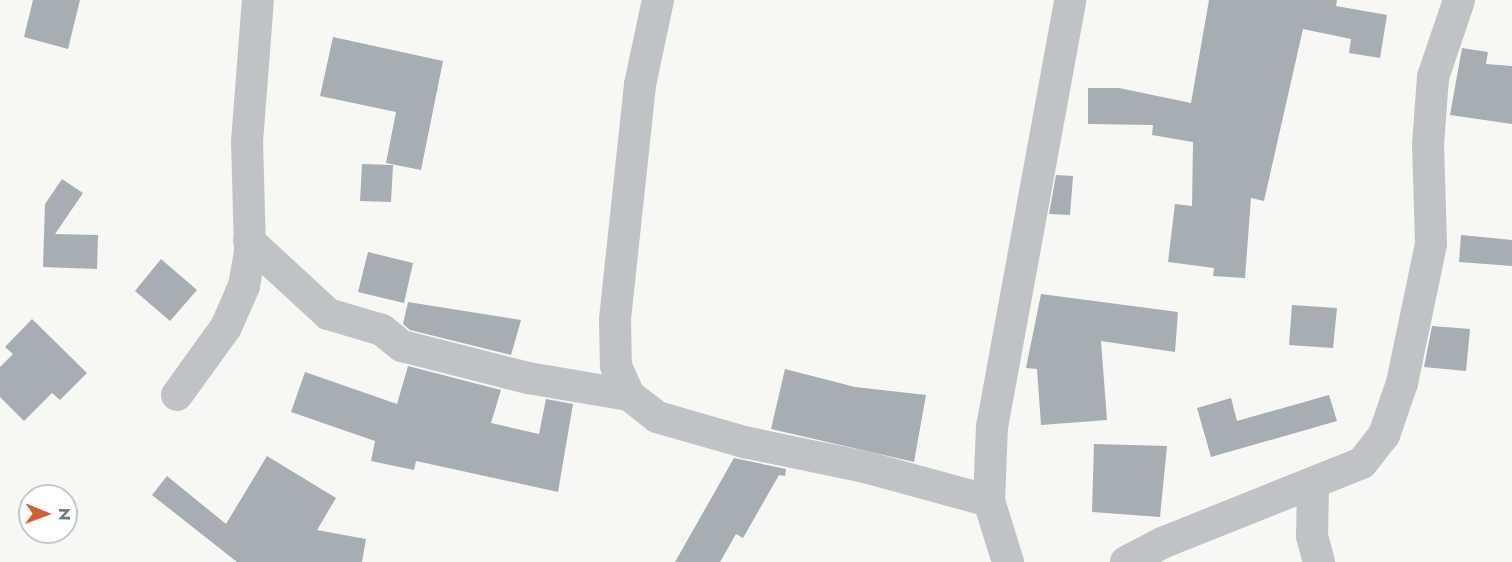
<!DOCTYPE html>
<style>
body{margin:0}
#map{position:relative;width:1512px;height:562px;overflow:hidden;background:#f7f7f4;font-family:Jost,sans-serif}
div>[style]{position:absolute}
.building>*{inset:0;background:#a7aeb3}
.minor>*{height:32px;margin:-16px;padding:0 16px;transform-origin:16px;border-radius:16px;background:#bfc3c6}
span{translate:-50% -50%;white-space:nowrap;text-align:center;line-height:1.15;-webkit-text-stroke:6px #fff;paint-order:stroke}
.north{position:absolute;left:18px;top:484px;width:60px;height:60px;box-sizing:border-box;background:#fff;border:2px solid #c3c9cd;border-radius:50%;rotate:91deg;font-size:16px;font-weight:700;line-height:24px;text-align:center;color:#697783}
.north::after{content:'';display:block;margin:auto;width:21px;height:27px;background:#d45f37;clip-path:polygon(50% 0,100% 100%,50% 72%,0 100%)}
</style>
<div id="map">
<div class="building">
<div style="clip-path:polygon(33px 0,80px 0,68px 49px,24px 37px)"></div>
<div style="clip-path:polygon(1209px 0,1337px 0,1336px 6px,1387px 15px,1380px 58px,1349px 53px,1351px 39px,1303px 29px,1264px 201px,1251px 198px,1245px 278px,1213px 276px,1214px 268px,1168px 262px,1175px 204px,1192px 206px,1193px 142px,1152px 135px,1153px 125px,1088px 124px,1088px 88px,1119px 88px,1191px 103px)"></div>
<div style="clip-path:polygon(333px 37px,443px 61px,421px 170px,386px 163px,396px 112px,320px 96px)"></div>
<div style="clip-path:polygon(1462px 48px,1488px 52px,1486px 64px,1512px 66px,1512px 124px,1450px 115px)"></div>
<div style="clip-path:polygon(362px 164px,393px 165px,391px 202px,360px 201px)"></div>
<div style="clip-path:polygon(1056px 175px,1073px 176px,1070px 215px,1049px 214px)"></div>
<div style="clip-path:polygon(62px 179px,83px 193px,55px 234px,98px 235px,97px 269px,43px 267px,45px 204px)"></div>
<div style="clip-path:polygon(1461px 235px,1512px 240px,1512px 266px,1459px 262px)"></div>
<div style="clip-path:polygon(368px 252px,413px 263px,404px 303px,358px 292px)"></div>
<div style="clip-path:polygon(161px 259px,197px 290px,170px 321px,135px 291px)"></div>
<div style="clip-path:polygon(1041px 294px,1178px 312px,1175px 352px,1101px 341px,1107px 420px,1041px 425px,1037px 369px,1026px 368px)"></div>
<div style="clip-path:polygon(408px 302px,521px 320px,511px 355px,410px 330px,403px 324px)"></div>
<div style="clip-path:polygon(1292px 305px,1337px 308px,1333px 348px,1289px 345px)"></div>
<div style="clip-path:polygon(32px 319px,87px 373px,60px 400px,52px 393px,24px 421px,0 397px,0 367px,13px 354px,5px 347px)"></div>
<div style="clip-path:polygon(1432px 326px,1470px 329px,1466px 371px,1424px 367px)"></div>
<div style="clip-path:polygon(408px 366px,501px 390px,491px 423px,539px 434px,546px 399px,573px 404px,558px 492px,416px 461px,414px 470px,371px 461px,375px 441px,291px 412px,305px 372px,397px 404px)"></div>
<div style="clip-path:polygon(785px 369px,855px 387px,926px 395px,914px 462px,771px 429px)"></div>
<div style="clip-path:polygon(1329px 395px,1337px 421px,1211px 457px,1197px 408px,1231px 398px,1237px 421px)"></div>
<div style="clip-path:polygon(1094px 444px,1167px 446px,1160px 517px,1092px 512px)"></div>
<div style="clip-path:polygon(267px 456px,336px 498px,317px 530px,366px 539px,362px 562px,237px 562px,152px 495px,167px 476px,226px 524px)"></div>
<div style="clip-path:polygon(734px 458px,786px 469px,785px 476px,779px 475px,743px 538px,736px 534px,720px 562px,675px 562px)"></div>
</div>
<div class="minor">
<div style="left:658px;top:0;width:87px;rotate:102deg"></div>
<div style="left:640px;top:85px;width:236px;rotate:96.1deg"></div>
<div style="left:615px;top:320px;width:46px;rotate:88.8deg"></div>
<div style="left:616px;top:366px;width:32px;rotate:66deg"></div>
<div style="left:629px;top:395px;width:36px;rotate:38deg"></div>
<div style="left:657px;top:417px;width:91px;rotate:16deg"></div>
<div style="left:744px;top:442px;width:124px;rotate:11.7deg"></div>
<div style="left:865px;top:467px;width:129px;rotate:15.3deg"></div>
<div style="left:249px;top:241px;width:108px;rotate:42.7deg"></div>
<div style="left:328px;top:314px;width:56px;rotate:16.5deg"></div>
<div style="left:382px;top:330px;width:26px;rotate:39deg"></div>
<div style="left:402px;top:346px;width:130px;rotate:14.3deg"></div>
<div style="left:528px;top:378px;width:102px;rotate:9.6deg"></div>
<div style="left:177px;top:395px;width:84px;rotate:-54.2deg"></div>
<div style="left:226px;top:327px;width:45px;rotate:-66.3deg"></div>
<div style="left:244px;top:286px;width:34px;rotate:-80deg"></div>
<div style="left:250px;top:253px;width:111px;rotate:-91.5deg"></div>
<div style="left:247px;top:142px;width:142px;rotate:-85.6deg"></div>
<div style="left:1313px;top:485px;width:51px;rotate:91.1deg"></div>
<div style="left:1312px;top:536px;width:27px;rotate:75deg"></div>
<div style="left:1008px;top:562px;width:64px;rotate:-107.3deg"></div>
<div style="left:989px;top:501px;width:74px;rotate:-87.7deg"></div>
<div style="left:992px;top:427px;width:434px;rotate:-79.6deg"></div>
<div style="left:1126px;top:562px;width:41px;rotate:-27.8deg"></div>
<div style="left:1162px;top:543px;width:215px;rotate:-21.8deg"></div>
<div style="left:1362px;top:463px;width:36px;rotate:-52deg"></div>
<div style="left:1384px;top:435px;width:55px;rotate:-70.9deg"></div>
<div style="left:1402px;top:383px;width:142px;rotate:-78.2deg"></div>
<div style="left:1431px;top:244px;width:99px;rotate:-91.7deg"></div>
<div style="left:1428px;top:145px;width:68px;rotate:-85.8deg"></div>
<div style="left:1433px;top:77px;width:81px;rotate:-71.3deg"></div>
</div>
<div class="north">N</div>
</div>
